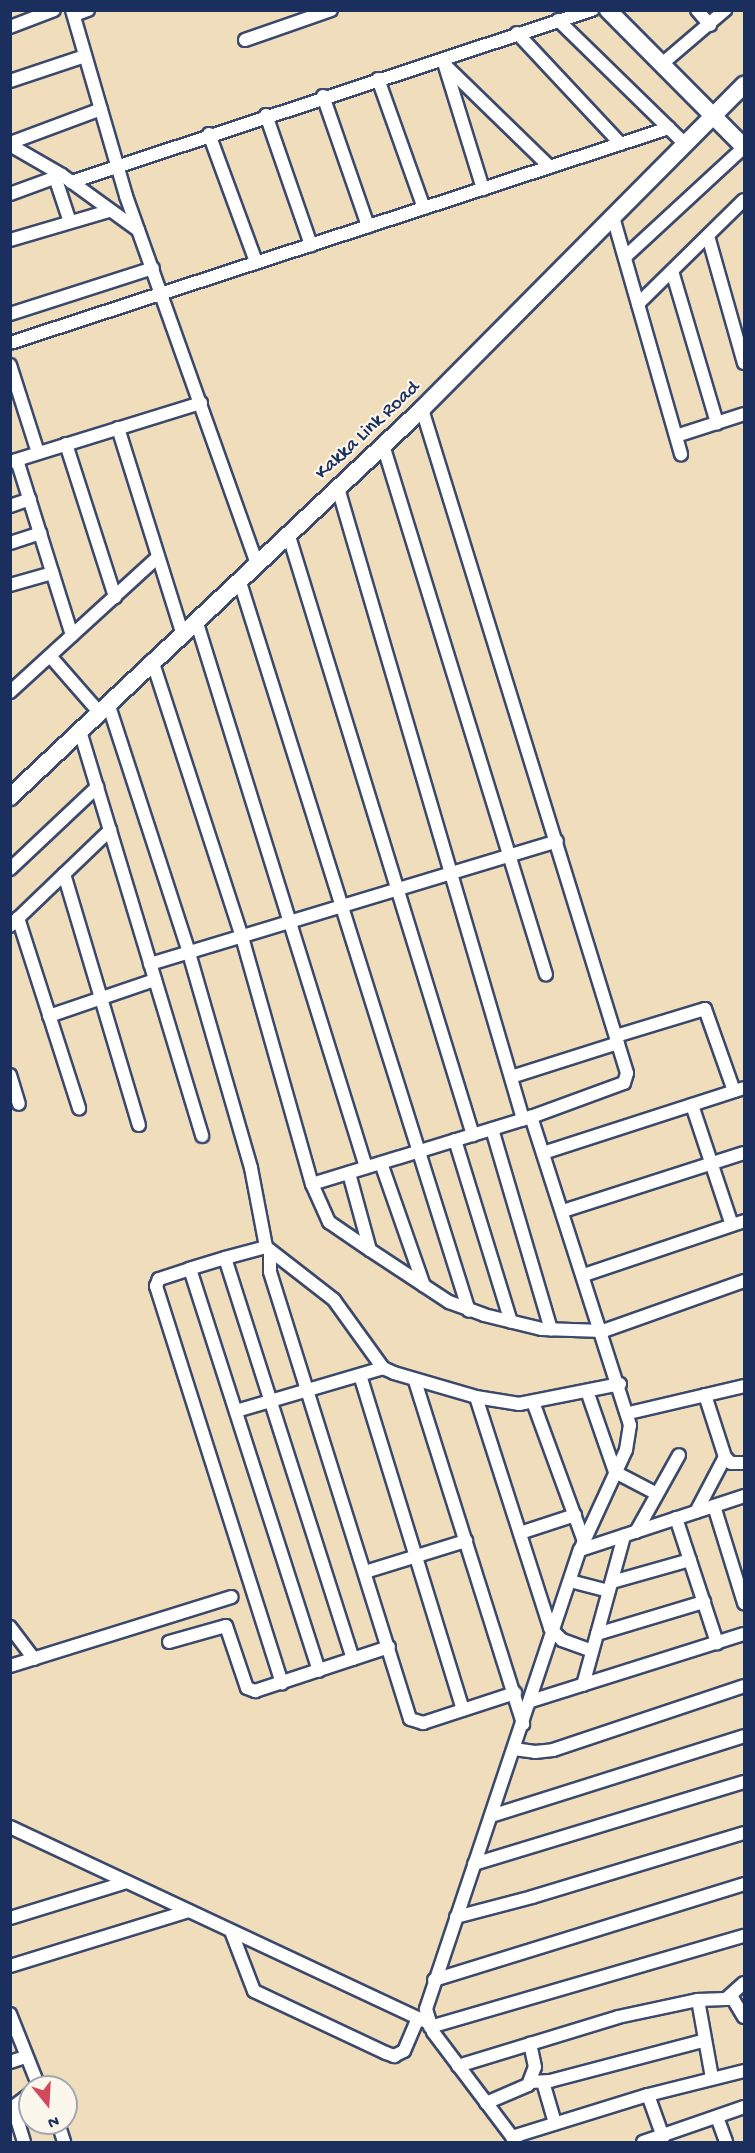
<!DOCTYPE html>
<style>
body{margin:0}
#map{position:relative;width:755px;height:2153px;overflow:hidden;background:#f0ddbc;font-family:"Gochi Hand",sans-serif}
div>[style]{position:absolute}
.roads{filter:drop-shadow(2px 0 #3b496c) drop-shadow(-2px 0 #3b496c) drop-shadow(0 2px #3b496c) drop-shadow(0 -2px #3b496c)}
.street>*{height:12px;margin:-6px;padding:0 6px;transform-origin:6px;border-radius:6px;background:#fff}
.secondary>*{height:16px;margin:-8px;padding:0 8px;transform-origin:8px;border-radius:8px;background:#fff}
span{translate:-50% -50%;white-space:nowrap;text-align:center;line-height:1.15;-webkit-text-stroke:4.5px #fbf7ec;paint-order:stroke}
.street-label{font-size:20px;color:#1b2f5e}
.frame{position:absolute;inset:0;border:12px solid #1b2f5e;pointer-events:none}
.north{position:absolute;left:18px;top:2075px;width:60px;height:60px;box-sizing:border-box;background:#fbf7ec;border:2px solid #a1a7b3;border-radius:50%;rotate:162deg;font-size:16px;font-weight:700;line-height:24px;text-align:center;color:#1b2f5e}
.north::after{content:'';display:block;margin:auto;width:21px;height:27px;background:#d1495b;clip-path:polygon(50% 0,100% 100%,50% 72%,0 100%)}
</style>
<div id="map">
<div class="roads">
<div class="street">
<div style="left:72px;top:10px;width:194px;rotate:73.8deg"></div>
<div style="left:126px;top:196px;width:390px;rotate:70.4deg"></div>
<div style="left:697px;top:10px;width:20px;rotate:49deg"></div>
<div style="left:74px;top:15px;width:15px;rotate:-20deg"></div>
<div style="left:558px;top:20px;width:177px;rotate:44.3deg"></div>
<div style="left:10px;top:27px;width:47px;rotate:-21.1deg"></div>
<div style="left:517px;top:33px;width:152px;rotate:46.9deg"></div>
<div style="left:245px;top:40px;width:91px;rotate:-19.2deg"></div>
<div style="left:663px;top:63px;width:82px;rotate:-40.5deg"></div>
<div style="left:445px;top:65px;width:146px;rotate:44.2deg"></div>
<div style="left:445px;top:66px;width:129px;rotate:72.8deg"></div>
<div style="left:378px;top:79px;width:137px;rotate:70.4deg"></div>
<div style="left:10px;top:81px;width:79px;rotate:-18.4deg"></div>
<div style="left:323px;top:96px;width:138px;rotate:70.9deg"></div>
<div style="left:266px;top:115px;width:138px;rotate:70.9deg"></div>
<div style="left:209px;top:134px;width:136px;rotate:69.8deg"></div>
<div style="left:10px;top:143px;width:97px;rotate:-20.5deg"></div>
<div style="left:10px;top:145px;width:60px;rotate:30deg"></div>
<div style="left:62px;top:175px;width:94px;rotate:35.9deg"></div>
<div style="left:55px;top:177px;width:47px;rotate:71.6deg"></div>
<div style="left:71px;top:182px;width:549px;rotate:-18.27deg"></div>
<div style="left:10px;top:194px;width:55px;rotate:-20.1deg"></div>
<div style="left:613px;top:217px;width:247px;rotate:74deg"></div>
<div style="left:708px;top:236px;width:132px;rotate:74.2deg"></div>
<div style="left:10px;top:240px;width:103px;rotate:-16.3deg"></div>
<div style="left:625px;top:257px;width:162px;rotate:-42.7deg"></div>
<div style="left:672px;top:271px;width:159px;rotate:73.5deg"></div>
<div style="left:638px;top:304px;width:148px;rotate:-44.5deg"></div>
<div style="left:10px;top:314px;width:150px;rotate:-17.8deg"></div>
<div style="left:10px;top:343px;width:693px;rotate:-18.07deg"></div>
<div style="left:10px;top:365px;width:92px;rotate:72.3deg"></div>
<div style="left:118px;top:428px;width:214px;rotate:72.6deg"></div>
<div style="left:676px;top:436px;width:71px;rotate:-17.9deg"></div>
<div style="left:66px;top:444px;width:161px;rotate:72.2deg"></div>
<div style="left:383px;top:445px;width:554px;rotate:72.9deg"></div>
<div style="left:17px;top:460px;width:184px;rotate:72.6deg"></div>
<div style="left:10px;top:462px;width:200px;rotate:-17.2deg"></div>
<div style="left:338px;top:488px;width:658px;rotate:73.66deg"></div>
<div style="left:10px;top:506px;width:21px;rotate:-19deg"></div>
<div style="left:288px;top:533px;width:630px;rotate:72.92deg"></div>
<div style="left:10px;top:543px;width:32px;rotate:-18deg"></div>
<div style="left:239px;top:579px;width:767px;rotate:72.56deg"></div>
<div style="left:10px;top:585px;width:44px;rotate:-15.9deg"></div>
<div style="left:196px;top:620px;width:573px;rotate:72.74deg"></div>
<div style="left:50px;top:656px;width:74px;rotate:48.8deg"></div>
<div style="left:152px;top:660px;width:291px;rotate:72deg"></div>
<div style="left:242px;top:937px;width:257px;rotate:74.2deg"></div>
<div style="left:312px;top:1184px;width:229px;rotate:-17deg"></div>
<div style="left:531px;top:1117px;width:99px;rotate:-20.1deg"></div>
<div style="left:624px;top:1083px;width:10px;rotate:-73deg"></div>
<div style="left:627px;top:1073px;width:695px;rotate:-107.16deg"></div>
<div style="left:10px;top:692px;width:200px;rotate:-42.4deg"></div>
<div style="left:108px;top:703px;width:263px;rotate:72deg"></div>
<div style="left:189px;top:953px;width:224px;rotate:73.9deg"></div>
<div style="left:251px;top:1168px;width:80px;rotate:79.2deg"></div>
<div style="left:266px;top:1247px;width:86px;rotate:37.9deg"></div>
<div style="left:334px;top:1300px;width:84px;rotate:54.2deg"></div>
<div style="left:383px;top:1368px;width:12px;rotate:24deg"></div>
<div style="left:394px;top:1373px;width:85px;rotate:16.3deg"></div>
<div style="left:476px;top:1397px;width:44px;rotate:9.2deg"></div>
<div style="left:519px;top:1404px;width:103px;rotate:-11.2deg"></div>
<div style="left:80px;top:731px;width:423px;rotate:73.2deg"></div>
<div style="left:10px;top:869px;width:120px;rotate:-43.3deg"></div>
<div style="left:64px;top:874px;width:262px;rotate:73.4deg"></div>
<div style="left:18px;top:918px;width:200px;rotate:72.2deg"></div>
<div style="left:10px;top:926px;width:139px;rotate:-43.8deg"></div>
<div style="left:150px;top:964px;width:425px;rotate:-16.8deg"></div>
<div style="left:49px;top:1016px;width:112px;rotate:-18.8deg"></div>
<div style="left:616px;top:1036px;width:93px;rotate:-16.9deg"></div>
<div style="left:705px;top:1009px;width:87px;rotate:70.5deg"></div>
<div style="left:10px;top:1075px;width:30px;rotate:73deg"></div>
<div style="left:511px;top:1077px;width:112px;rotate:-17.6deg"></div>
<div style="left:692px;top:1105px;width:126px;rotate:71.6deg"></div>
<div style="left:492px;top:1129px;width:209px;rotate:73.6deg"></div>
<div style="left:455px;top:1140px;width:190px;rotate:72.9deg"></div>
<div style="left:543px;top:1153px;width:211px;rotate:-17.9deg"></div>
<div style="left:381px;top:1163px;width:130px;rotate:70.7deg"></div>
<div style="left:312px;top:1184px;width:42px;rotate:65.9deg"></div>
<div style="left:329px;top:1222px;width:50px;rotate:34.3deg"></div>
<div style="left:370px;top:1250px;width:80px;rotate:-105.3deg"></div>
<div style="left:563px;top:1211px;width:190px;rotate:-17.8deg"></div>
<div style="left:266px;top:1247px;width:42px;rotate:165deg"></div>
<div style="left:225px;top:1258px;width:421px;rotate:72.3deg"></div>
<div style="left:370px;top:1250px;width:95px;rotate:33.4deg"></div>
<div style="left:449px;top:1302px;width:37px;rotate:20deg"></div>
<div style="left:484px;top:1315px;width:60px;rotate:13.6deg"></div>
<div style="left:542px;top:1329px;width:61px;rotate:1.9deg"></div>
<div style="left:603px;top:1331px;width:150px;rotate:-19.5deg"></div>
<div style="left:270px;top:1251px;width:21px;rotate:90deg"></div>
<div style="left:270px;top:1272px;width:468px;rotate:72.6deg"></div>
<div style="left:410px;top:1719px;width:14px;rotate:17deg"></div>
<div style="left:423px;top:1723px;width:97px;rotate:-18.1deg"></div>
<div style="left:225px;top:1258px;width:37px;rotate:163deg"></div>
<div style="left:190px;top:1269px;width:422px;rotate:72.2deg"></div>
<div style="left:190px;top:1269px;width:33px;rotate:162deg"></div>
<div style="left:159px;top:1279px;width:8px;rotate:113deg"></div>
<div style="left:156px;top:1286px;width:417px;rotate:72.4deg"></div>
<div style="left:584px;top:1275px;width:169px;rotate:-18.6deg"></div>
<div style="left:360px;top:1375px;width:350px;rotate:72.9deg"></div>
<div style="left:415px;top:1381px;width:360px;rotate:72.5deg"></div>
<div style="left:587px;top:1391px;width:86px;rotate:70.9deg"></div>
<div style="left:615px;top:1472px;width:47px;rotate:27.6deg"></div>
<div style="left:705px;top:1395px;width:65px;rotate:72.1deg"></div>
<div style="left:725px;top:1457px;width:8px;rotate:45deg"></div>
<div style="left:731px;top:1463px;width:13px"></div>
<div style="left:476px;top:1397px;width:243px;rotate:72.2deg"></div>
<div style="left:550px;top:1628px;width:17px;rotate:45deg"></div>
<div style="left:562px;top:1640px;width:32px;rotate:20deg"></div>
<div style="left:533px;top:1402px;width:148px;rotate:69.9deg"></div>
<div style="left:236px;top:1411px;width:153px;rotate:-16.3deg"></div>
<div style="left:629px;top:1413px;width:118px;rotate:-13.2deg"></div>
<div style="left:714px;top:1506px;width:102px;rotate:72.8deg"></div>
<div style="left:696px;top:1512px;width:62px;rotate:-62.2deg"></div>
<div style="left:676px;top:1518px;width:132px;rotate:71.8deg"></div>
<div style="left:636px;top:1532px;width:88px;rotate:-60.8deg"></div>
<div style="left:520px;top:1533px;width:58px;rotate:-18.1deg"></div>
<div style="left:580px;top:1550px;width:173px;rotate:-18.2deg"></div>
<div style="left:365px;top:1572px;width:106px;rotate:-17.1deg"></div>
<div style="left:570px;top:1581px;width:40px;rotate:14.4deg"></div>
<div style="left:612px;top:1582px;width:81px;rotate:-15.8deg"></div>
<div style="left:10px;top:1627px;width:40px;rotate:53deg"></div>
<div style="left:597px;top:1634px;width:112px;rotate:-16.7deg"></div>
<div style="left:169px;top:1642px;width:59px;rotate:-15.7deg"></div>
<div style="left:226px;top:1626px;width:65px;rotate:71.3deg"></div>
<div style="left:247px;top:1688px;width:9px;rotate:21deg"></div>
<div style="left:255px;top:1691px;width:141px;rotate:-18.2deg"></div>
<div style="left:10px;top:1666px;width:232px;rotate:-17.3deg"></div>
<div style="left:583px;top:1685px;width:155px;rotate:-74.6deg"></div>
<div style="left:531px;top:1701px;width:223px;rotate:-17.5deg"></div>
<div style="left:514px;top:1749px;width:21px;rotate:8deg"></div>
<div style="left:535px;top:1752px;width:18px;rotate:-6deg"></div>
<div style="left:553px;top:1750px;width:201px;rotate:-18.5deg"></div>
<div style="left:491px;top:1816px;width:265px;rotate:-17.5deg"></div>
<div style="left:10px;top:1827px;width:463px;rotate:25.1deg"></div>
<div style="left:474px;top:1864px;width:282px;rotate:-16.9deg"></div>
<div style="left:456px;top:1917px;width:79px;rotate:-14.7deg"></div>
<div style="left:532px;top:1897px;width:221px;rotate:-16.8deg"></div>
<div style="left:10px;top:1918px;width:122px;rotate:-17.1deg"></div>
<div style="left:231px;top:1931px;width:64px;rotate:69deg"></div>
<div style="left:254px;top:1991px;width:146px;rotate:25.2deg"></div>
<div style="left:386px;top:2053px;width:9px;rotate:21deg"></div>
<div style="left:394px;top:2056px;width:11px;rotate:-27deg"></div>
<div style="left:404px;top:2051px;width:36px;rotate:-67deg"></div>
<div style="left:10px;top:1966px;width:187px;rotate:-17.1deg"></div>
<div style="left:434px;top:1980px;width:325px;rotate:-17.2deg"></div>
<div style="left:726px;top:1999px;width:24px;rotate:-42deg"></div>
<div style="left:698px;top:2000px;width:79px;rotate:79.8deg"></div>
<div style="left:10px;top:2014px;width:79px;rotate:68.3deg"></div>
<div style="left:430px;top:2027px;width:327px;rotate:-16.2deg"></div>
<div style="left:10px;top:2062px;width:16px;rotate:-18deg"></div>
<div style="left:458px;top:2066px;width:167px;rotate:-17deg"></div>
<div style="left:618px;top:2017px;width:82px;rotate:-12deg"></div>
<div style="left:698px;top:2000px;width:35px;rotate:-2deg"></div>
<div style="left:733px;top:1999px;width:21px;rotate:59deg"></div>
<div style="left:530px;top:2082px;width:20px;rotate:-3deg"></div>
<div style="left:550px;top:2081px;width:158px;rotate:-14.7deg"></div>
<div style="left:543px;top:2082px;width:43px;rotate:73.7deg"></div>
<div style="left:648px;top:2095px;width:45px;rotate:70.3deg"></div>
<div style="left:486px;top:2103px;width:46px;rotate:-23.2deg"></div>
<div style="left:528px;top:2085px;width:19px;rotate:-69deg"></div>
<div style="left:535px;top:2067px;width:24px;rotate:-102deg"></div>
<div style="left:717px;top:2117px;width:27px;rotate:70deg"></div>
<div style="left:58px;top:2123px;width:20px;rotate:72deg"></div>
<div style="left:512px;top:2137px;width:142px;rotate:-17.2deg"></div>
<div style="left:648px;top:2095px;width:99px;rotate:-14deg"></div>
<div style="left:24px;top:2142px;width:37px;rotate:-107deg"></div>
<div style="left:13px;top:2107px;width:21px;rotate:-37deg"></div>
<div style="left:516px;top:2142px;width:138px;rotate:-127deg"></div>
<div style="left:433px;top:2032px;width:24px;rotate:-107deg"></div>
<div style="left:426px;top:2009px;width:484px;rotate:-71.5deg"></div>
<div style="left:580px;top:1550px;width:110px;rotate:-65.3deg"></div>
<div style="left:626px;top:1450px;width:25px;rotate:-81deg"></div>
<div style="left:630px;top:1425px;width:324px;rotate:-107.8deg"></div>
<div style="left:643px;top:2142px;width:107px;rotate:-19.1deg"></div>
</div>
<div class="secondary">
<div style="left:608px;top:10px;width:193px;rotate:45.2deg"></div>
<div style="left:10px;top:797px;width:566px;rotate:-43.28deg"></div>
<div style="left:422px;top:409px;width:457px;rotate:-45.2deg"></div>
</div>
</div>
<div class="street-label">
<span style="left:368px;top:431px;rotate:-43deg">Kakka Link Road</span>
</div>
<div class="frame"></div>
<div class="north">N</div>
</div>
